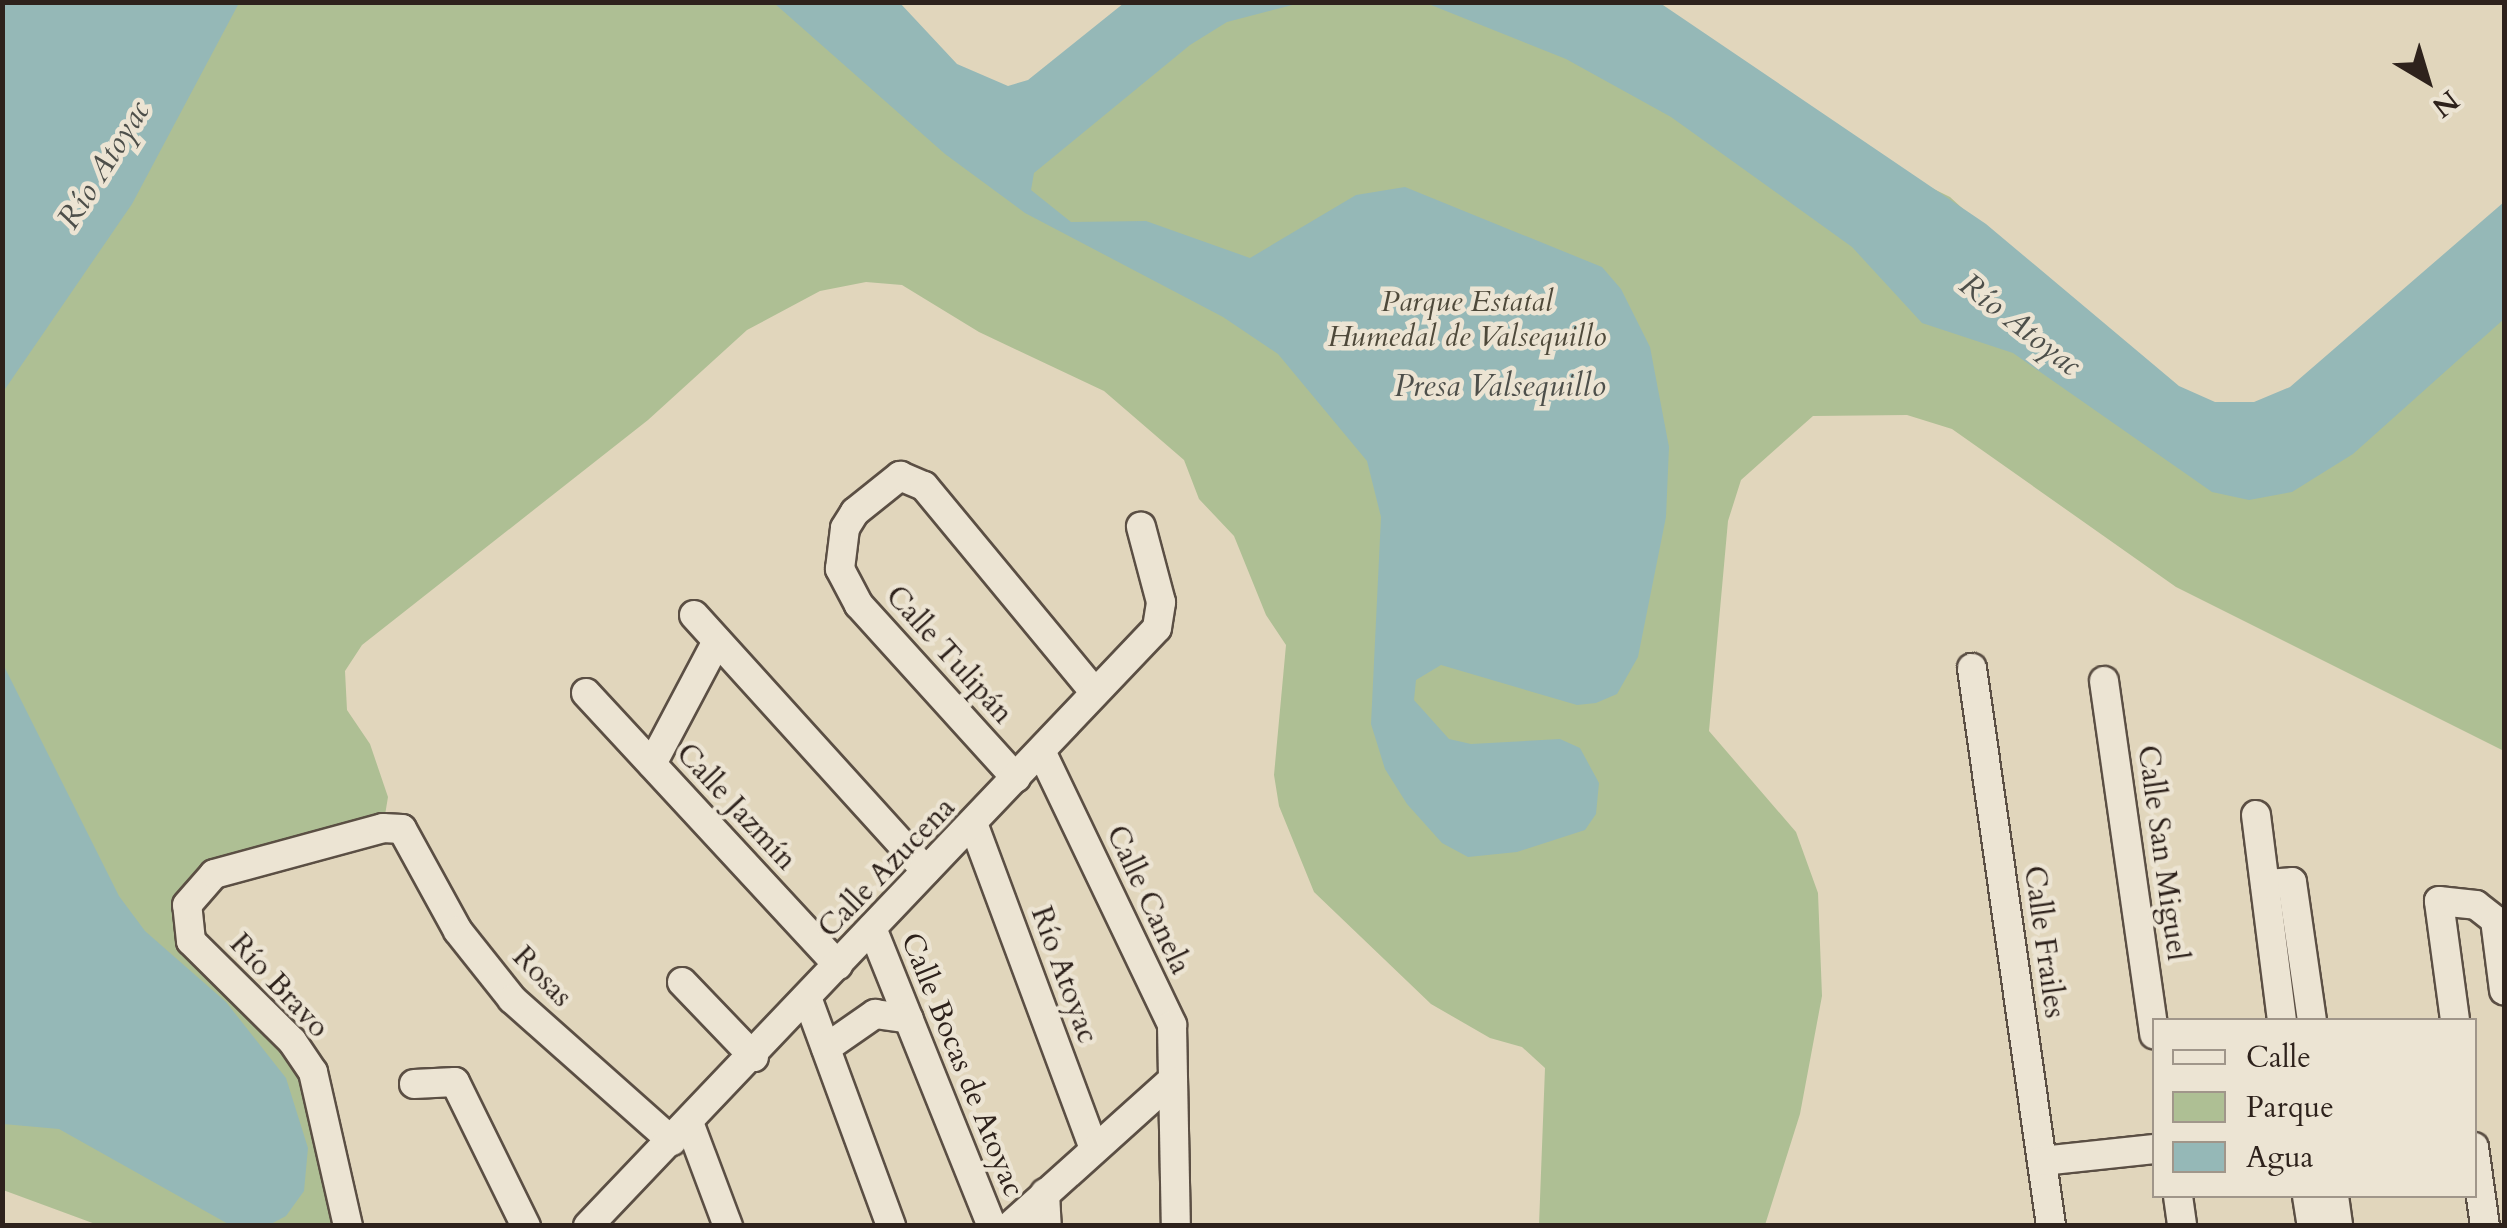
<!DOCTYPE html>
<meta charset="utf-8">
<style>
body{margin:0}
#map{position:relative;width:2507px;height:1228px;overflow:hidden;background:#e1d6bc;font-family:Cardo,serif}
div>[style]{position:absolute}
.green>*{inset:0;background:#aebf94}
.water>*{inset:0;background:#95b8b7}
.roads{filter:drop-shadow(2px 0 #5b4f44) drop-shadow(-2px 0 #5b4f44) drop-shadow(0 2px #5b4f44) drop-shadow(0 -2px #5b4f44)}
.minor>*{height:28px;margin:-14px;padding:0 14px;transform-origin:14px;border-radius:14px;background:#ece4d3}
span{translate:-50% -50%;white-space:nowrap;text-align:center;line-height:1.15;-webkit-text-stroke:9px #ece4d3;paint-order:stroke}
.park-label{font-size:30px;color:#4e493a;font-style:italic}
.street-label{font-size:30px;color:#2e221c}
.water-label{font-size:32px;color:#4d4f4a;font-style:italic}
.frame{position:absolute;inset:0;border:5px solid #2e221c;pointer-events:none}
.legend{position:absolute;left:2152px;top:1018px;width:325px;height:180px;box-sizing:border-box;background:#ece4d3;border:2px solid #a0968a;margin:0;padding:12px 18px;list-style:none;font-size:30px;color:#2e221c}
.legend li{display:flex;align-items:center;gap:20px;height:50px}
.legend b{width:50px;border:2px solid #a0968a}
.north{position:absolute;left:2377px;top:30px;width:100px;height:100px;-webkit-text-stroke:8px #ece4d3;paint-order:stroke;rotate:142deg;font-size:28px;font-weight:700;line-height:40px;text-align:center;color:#2e221c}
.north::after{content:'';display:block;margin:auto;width:35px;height:45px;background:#2e221c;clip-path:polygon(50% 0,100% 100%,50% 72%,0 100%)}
</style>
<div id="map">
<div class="green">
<div style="clip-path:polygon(183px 3px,865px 3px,1014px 114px,1145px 3px,1583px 3px,1691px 69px,1950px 197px,2204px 430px,2258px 423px,2504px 218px,2504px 751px,2176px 587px,1952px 429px,1907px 415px,1813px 416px,1741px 480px,1728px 521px,1709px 731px,1796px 832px,1818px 893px,1822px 996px,1800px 1114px,1765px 1225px,1539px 1225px,1545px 1068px,1522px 1047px,1490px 1038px,1431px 1004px,1314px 892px,1279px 806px,1274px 775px,1286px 645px,1266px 615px,1234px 536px,1199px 499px,1184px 460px,1104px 391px,979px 332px,902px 285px,866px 282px,820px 291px,747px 330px,648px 420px,362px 645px,345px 671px,347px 710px,370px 744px,388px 797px,384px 821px,236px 865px,172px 899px,176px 916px,195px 937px,231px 958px,264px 999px,288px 1062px,322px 1109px,342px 1173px,332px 1225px,98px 1225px,3px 1190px,3px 295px)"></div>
</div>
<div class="water">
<div style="clip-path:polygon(3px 2px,239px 3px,132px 204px,3px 392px)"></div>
<div style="clip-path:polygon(774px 3px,900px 3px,957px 64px,1008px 86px,1028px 80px,1124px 3px,1300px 3px,1227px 22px,1190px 45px,1034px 173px,1031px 190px,1071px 222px,1146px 221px,1250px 258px,1356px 195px,1405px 187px,1602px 267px,1621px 289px,1650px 347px,1669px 447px,1666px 517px,1638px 657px,1617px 694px,1596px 703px,1577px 705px,1441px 665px,1416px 680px,1414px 700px,1449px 739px,1471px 744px,1560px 739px,1580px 748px,1599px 783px,1596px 814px,1585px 830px,1517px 852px,1468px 857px,1442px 843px,1407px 804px,1385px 769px,1371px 724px,1381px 517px,1367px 461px,1278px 354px,1223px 317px,1025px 213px,945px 154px)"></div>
<div style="clip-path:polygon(1660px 3px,1986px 224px,2179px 386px,2215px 402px,2254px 402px,2290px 387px,2504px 202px,2504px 319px,2353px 454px,2292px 492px,2249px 500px,2212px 492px,2013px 353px,1922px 323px,1852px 247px,1671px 117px,1566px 59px,1426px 3px)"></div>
<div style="clip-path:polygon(2px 662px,119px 896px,145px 931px,226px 1002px,286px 1078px,308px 1148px,304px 1191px,286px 1216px,269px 1225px,230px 1225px,59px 1129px,3px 1124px)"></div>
</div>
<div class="roads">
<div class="minor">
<div style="left:694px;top:615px;width:345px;rotate:47.8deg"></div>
<div style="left:1972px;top:668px;width:564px;rotate:81.94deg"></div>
<div style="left:2104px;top:681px;width:357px;rotate:81.9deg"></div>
<div style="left:586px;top:693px;width:371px;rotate:47.2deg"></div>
<div style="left:1041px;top:751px;width:304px;rotate:64.4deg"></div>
<div style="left:1172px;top:1025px;width:201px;rotate:88.9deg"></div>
<div style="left:652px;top:764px;width:139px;rotate:-62.1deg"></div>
<div style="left:1016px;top:778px;width:234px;rotate:-132.2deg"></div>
<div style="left:859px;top:605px;width:41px;rotate:-117.8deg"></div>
<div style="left:840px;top:569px;width:41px;rotate:-83deg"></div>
<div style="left:845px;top:528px;width:19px;rotate:-58deg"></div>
<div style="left:855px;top:512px;width:58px;rotate:-38.7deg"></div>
<div style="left:900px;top:476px;width:26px;rotate:23deg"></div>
<div style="left:924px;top:486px;width:268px;rotate:50.4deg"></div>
<div style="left:2256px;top:815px;width:207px;rotate:82.8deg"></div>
<div style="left:974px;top:826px;width:341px;rotate:69.6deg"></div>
<div style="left:2265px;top:884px;width:27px;rotate:-4deg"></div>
<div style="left:2292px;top:882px;width:139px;rotate:81.8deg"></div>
<div style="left:872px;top:928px;width:321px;rotate:68.1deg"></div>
<div style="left:682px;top:982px;width:104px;rotate:46.2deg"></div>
<div style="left:808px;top:1000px;width:241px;rotate:69.8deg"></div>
<div style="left:2455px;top:1020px;width:120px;rotate:-97.7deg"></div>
<div style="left:2439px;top:901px;width:37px;rotate:6deg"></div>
<div style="left:2476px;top:905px;width:24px;rotate:38deg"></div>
<div style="left:2495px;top:920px;width:71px;rotate:82.7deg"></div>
<div style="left:826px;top:1048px;width:60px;rotate:-34.8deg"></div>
<div style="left:875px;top:1014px;width:34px;rotate:8deg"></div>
<div style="left:414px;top:1084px;width:41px;rotate:-2.8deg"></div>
<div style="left:455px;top:1082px;width:161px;rotate:63.8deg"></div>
<div style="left:690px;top:1125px;width:108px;rotate:69.4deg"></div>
<div style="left:2474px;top:1147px;width:80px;rotate:82.1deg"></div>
<div style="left:2042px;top:1161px;width:113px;rotate:-6.1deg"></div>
<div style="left:1045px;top:1193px;width:33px;rotate:87deg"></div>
<div style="left:2178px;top:1196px;width:30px;rotate:82deg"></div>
<div style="left:2307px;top:1196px;width:30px;rotate:81deg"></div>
<div style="left:2334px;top:1196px;width:30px;rotate:82deg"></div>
<div style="left:348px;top:1226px;width:158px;rotate:-102.8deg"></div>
<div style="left:313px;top:1072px;width:37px;rotate:-124deg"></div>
<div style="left:292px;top:1041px;width:142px;rotate:-135.3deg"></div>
<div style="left:191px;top:941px;width:36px;rotate:-96deg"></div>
<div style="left:187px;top:905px;width:41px;rotate:-48.9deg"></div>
<div style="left:214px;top:874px;width:175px;rotate:-15.2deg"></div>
<div style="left:383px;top:828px;width:19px;rotate:3deg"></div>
<div style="left:402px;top:829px;width:116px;rotate:61.2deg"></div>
<div style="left:458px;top:931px;width:87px;rotate:51.5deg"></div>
<div style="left:512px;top:999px;width:214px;rotate:41.6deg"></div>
<div style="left:588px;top:1226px;width:825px;rotate:-46.42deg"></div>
<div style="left:1157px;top:628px;width:26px;rotate:-81deg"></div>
<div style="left:1161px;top:602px;width:78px;rotate:-104.9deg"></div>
<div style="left:1010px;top:1226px;width:217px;rotate:-42deg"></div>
</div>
</div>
<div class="park-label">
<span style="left:1467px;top:319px">Parque Estatal<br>Humedal de Valsequillo</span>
</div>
<div class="street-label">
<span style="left:949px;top:655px;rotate:48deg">Calle Tulipán</span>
<span style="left:736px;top:807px;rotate:47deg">Calle Jazmín</span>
<span style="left:2162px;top:853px;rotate:82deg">Calle San Miguel</span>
<span style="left:887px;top:868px;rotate:-46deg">Calle Azucena</span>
<span style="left:1148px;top:900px;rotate:65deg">Calle Canela</span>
<span style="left:2044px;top:942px;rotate:82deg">Calle Frailes</span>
<span style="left:1064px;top:975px;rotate:70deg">Río Atoyac</span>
<span style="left:542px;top:977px;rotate:46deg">Rosas</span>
<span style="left:279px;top:986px;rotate:47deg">Río Bravo</span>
<span style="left:962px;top:1065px;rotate:68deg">Calle Bocas de Atoyac</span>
</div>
<div class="water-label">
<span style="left:104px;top:165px;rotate:-58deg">Río Atoyac</span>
<span style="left:2020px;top:325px;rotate:38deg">Río Atoyac</span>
<span style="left:1500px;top:386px">Presa Valsequillo</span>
</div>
<div class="frame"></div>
<ul class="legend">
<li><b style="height:12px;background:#ece4d3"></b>Calle</li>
<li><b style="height:28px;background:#aebf94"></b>Parque</li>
<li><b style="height:28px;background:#95b8b7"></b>Agua</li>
</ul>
<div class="north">N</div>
</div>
